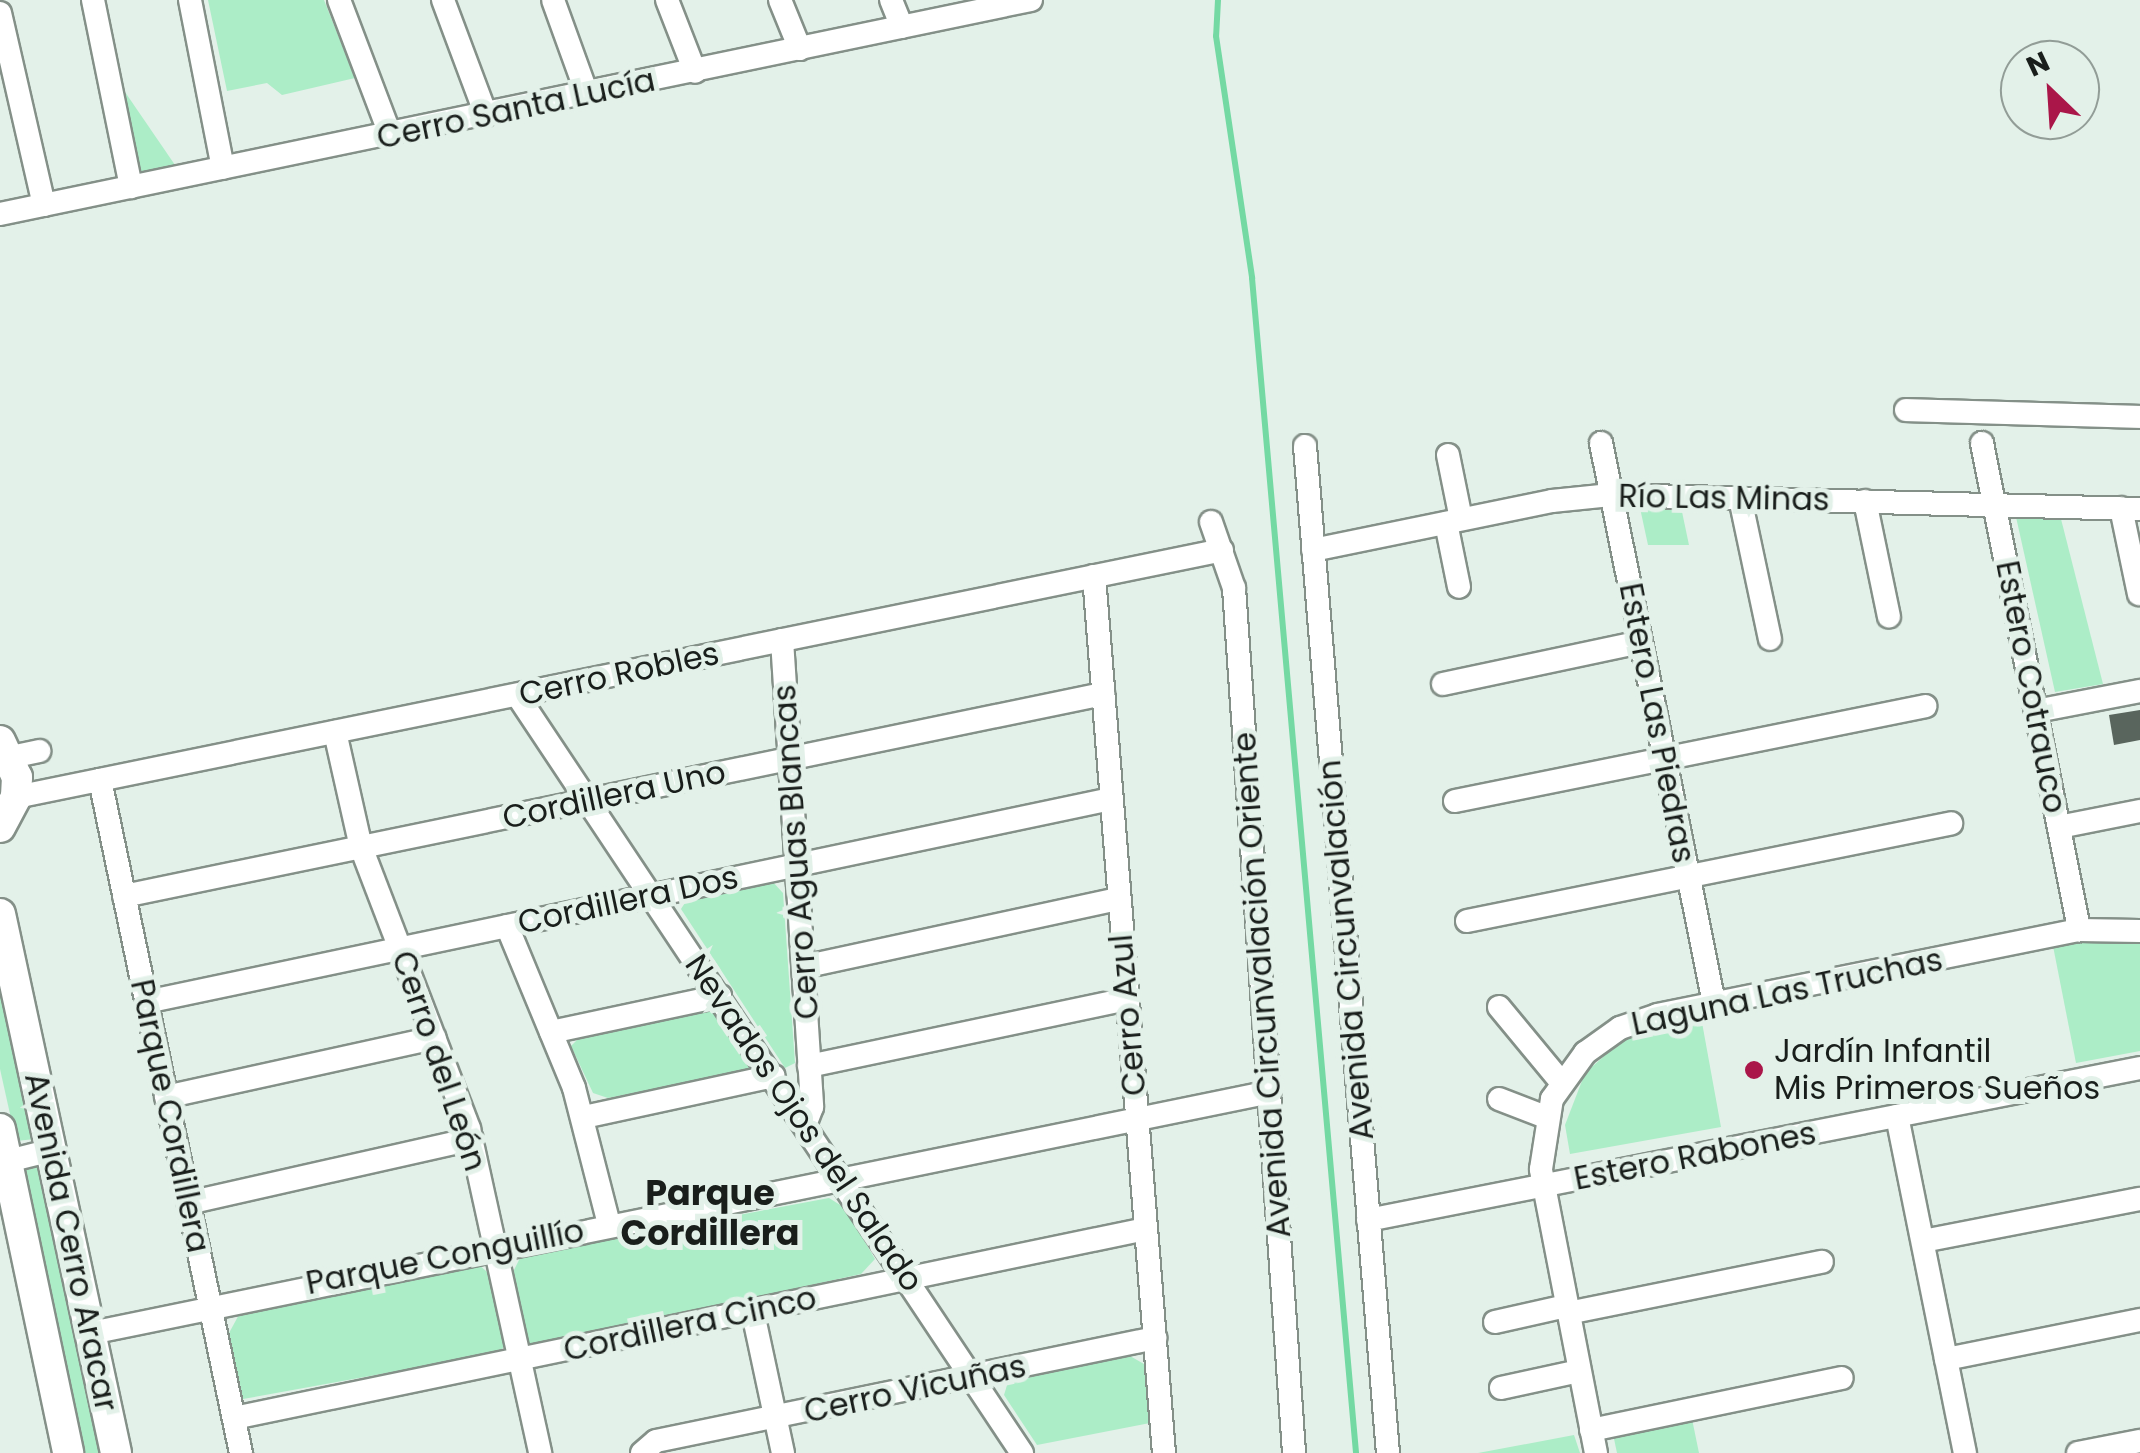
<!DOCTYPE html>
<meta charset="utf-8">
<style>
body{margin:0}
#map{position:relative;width:2140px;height:1453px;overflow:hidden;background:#e3f1e9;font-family:Poppins,sans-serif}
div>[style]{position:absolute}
.green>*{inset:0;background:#acedc7}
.stream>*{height:6px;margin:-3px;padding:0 3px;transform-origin:3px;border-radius:3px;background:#74d9a3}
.building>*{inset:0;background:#59655d}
.roads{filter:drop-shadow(2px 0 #849088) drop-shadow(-2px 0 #849088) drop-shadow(0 2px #849088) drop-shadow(0 -2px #849088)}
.minor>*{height:22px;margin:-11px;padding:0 11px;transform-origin:11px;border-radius:11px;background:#fff}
.tertiary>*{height:30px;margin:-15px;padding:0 15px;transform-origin:15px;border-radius:15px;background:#fff}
.dots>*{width:28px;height:28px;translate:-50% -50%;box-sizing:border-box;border:5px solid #e3f1e9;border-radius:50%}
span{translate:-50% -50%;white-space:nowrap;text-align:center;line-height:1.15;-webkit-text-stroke:10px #e3f1e9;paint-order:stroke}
.street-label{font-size:32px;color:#191e1b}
.poi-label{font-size:32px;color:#191e1b}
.left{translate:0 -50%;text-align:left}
.neighbourhood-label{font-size:35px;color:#191e1b;font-weight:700}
.north{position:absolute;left:2000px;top:40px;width:100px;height:100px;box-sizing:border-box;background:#e3f1e9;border:2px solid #929d97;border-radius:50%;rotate:335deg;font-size:28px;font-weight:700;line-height:40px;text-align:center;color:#191e1b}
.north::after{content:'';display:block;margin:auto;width:35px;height:45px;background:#aa1649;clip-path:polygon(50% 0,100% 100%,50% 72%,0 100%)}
</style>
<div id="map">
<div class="green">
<div style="clip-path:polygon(208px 0,324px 0,355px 78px,282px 95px,267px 83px,227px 91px)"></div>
<div style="clip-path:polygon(125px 92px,175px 165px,140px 172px)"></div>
<div style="clip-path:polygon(1681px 507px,1689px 545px,1648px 545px,1640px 508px)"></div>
<div style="clip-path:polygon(2016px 517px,2061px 519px,2103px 684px,2055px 692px)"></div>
<div style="clip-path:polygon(771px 880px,783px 893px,795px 1063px,785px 1068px,681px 909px,688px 898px)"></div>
<div style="clip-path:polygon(2104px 936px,2140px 942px,2140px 1051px,2076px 1063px,2053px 946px)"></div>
<div style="clip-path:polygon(0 973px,35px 1139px,16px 1141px,0 1069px)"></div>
<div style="clip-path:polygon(709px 1009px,719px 1011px,752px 1061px,748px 1071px,608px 1098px,593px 1093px,571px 1046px,580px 1037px)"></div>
<div style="clip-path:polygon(1701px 1017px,1721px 1127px,1570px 1154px,1565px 1125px,1585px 1073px,1620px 1042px,1658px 1025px)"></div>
<div style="clip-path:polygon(41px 1165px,101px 1453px,81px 1453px,22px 1169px)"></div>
<div style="clip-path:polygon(829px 1198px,845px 1208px,875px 1259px,861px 1274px,533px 1346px,526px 1342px,510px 1278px,521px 1256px)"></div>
<div style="clip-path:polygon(478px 1264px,494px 1278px,505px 1346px,497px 1353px,243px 1399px,229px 1333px,241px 1311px)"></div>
<div style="clip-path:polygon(1130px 1356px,1144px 1364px,1150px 1423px,1037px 1445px,1004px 1395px,1008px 1382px)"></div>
<div style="clip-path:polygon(1692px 1419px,1699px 1453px,1617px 1453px,1613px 1434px)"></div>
<div style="clip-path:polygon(1574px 1435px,1580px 1453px,1478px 1453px)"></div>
</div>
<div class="stream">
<div style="left:1218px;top:0;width:36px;rotate:93deg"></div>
<div style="left:1216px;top:36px;width:245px;rotate:81.5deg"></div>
<div style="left:1252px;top:278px;width:1180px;rotate:84.94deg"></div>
</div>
<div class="building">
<div style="clip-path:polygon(2140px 710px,2140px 740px,2114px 745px,2109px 715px)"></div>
</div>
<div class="roads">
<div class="minor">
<div style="left:93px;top:0;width:191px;rotate:78.5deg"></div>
<div style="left:190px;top:0;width:171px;rotate:78.9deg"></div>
<div style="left:339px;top:0;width:143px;rotate:69.2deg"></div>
<div style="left:443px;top:0;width:123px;rotate:69.5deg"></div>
<div style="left:553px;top:0;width:100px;rotate:70.1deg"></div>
<div style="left:667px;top:0;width:77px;rotate:68.7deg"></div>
<div style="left:780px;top:0;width:53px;rotate:67.8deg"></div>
<div style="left:891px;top:0;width:29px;rotate:68deg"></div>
<div style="left:0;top:13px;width:197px;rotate:77.1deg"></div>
<div style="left:0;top:214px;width:1053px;rotate:-11.73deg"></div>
<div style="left:1906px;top:410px;width:234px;rotate:1.7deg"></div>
<div style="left:1601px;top:443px;width:571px;rotate:78.59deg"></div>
<div style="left:1982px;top:443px;width:497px;rotate:78.7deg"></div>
<div style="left:1305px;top:446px;width:1010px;rotate:85.29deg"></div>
<div style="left:1448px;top:455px;width:65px;rotate:78.5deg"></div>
<div style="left:1740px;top:498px;width:144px;rotate:78deg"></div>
<div style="left:1865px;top:501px;width:118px;rotate:78.3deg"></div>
<div style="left:2121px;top:508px;width:88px;rotate:78.2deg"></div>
<div style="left:1211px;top:522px;width:70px;rotate:70.8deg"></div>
<div style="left:1234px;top:588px;width:867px;rotate:86.03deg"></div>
<div style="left:1446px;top:523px;width:65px;rotate:78.5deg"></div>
<div style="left:1313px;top:550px;width:244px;rotate:-11.6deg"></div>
<div style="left:1552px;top:501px;width:59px;rotate:-5.8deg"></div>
<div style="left:1611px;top:495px;width:529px;rotate:1.52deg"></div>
<div style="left:1094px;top:576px;width:880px;rotate:85.44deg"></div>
<div style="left:782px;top:640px;width:468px;rotate:86.3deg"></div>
<div style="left:812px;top:1107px;width:17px;rotate:111deg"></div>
<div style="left:1443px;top:684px;width:202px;rotate:-12deg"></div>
<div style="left:517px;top:695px;width:911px;rotate:56.33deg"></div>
<div style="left:2036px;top:711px;width:106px;rotate:-10.9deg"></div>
<div style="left:335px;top:732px;width:118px;rotate:77.3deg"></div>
<div style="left:361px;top:847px;width:302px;rotate:69deg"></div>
<div style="left:469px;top:1129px;width:332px;rotate:77.6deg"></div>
<div style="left:11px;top:757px;width:29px;rotate:-12deg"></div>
<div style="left:100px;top:780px;width:688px;rotate:78.17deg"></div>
<div style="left:16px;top:797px;width:1231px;rotate:-11.57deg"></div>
<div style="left:1455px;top:801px;width:480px;rotate:-11.4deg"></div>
<div style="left:2059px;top:827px;width:83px;rotate:-11.2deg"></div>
<div style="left:124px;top:896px;width:1000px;rotate:-11.66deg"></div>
<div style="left:1467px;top:921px;width:494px;rotate:-11.4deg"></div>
<div style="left:507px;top:926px;width:175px;rotate:67.5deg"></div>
<div style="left:574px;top:1088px;width:140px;rotate:75.6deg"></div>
<div style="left:803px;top:967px;width:322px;rotate:-12.2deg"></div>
<div style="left:146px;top:1002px;width:986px;rotate:-11.88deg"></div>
<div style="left:1499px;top:1007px;width:97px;rotate:50.4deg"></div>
<div style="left:551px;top:1032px;width:173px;rotate:-12deg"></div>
<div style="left:809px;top:1066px;width:324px;rotate:-11.9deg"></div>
<div style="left:166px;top:1097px;width:275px;rotate:-12.4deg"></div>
<div style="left:1499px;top:1099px;width:50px;rotate:21deg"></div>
<div style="left:1897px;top:1116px;width:344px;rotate:78.6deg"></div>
<div style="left:584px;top:1117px;width:194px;rotate:-12.2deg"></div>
<div style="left:0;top:1163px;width:54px;rotate:-14deg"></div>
<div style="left:188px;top:1203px;width:291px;rotate:-12.7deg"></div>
<div style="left:1368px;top:1220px;width:787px;rotate:-11.14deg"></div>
<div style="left:1923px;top:1241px;width:221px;rotate:-11deg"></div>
<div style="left:753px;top:1313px;width:143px;rotate:77.9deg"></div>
<div style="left:1568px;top:1313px;width:259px;rotate:-11.4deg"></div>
<div style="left:1495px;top:1322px;width:73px;rotate:-12.7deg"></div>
<div style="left:91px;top:1333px;width:1203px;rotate:-11.55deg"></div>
<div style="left:1946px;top:1359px;width:198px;rotate:-11.4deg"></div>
<div style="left:1501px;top:1388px;width:80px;rotate:-12.3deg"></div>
<div style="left:234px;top:1418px;width:931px;rotate:-11.71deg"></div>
<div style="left:1591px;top:1430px;width:256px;rotate:-11.7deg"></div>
<div style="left:642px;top:1453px;width:18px;rotate:-41deg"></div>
<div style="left:656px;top:1441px;width:510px;rotate:-11.66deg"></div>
<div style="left:1596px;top:1453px;width:289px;rotate:-101deg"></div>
<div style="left:1541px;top:1169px;width:71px;rotate:-81.1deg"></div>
<div style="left:1552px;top:1099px;width:57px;rotate:-54.3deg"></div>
<div style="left:1585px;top:1053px;width:43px;rotate:-35.5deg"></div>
<div style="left:1620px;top:1028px;width:39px;rotate:-19deg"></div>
<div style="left:1657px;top:1015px;width:430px;rotate:-11.4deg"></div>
<div style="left:2079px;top:930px;width:61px;rotate:0.9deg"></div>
<div style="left:2078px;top:1453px;width:63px;rotate:-11deg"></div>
</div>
<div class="tertiary">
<div style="left:0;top:741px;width:40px;rotate:65deg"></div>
<div style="left:17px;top:777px;width:20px;rotate:93deg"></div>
<div style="left:16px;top:797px;width:34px;rotate:118deg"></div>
<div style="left:0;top:914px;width:551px;rotate:77.85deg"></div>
<div style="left:0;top:1129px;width:331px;rotate:78.1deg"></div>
</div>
</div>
<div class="dots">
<div style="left:1754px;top:1070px;background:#aa1649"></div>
</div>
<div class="street-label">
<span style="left:516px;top:109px;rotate:-12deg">Cerro Santa Lucía</span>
<span style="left:1724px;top:498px;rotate:1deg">Río Las Minas</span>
<span style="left:619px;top:674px;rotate:-12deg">Cerro Robles</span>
<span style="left:2031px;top:687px;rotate:79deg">Estero Cotrauco</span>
<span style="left:1657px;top:723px;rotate:79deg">Estero Las Piedras</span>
<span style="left:614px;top:795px;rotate:-12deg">Cordillera Uno</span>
<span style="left:796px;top:852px;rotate:-94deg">Cerro Aguas Blancas</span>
<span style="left:628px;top:900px;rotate:-12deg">Cordillera Dos</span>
<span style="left:1346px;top:950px;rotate:-95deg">Avenida Circunvalación</span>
<span style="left:1262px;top:985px;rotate:-94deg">Avenida Circunvalación Oriente</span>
<span style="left:1787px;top:992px;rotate:-12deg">Laguna Las Truchas</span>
<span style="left:1128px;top:1015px;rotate:-95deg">Cerro Azul</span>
<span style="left:439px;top:1061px;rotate:71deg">Cerro del León</span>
<span style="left:170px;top:1116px;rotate:78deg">Parque Cordillera</span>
<span style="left:804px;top:1123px;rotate:56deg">Nevados Ojos del Salado</span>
<span style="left:1695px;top:1156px;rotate:-11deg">Estero Rabones</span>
<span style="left:71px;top:1242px;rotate:78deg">Avenida Cerro Aracar</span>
<span style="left:445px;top:1257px;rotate:-11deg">Parque Conguillío</span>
<span style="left:690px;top:1324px;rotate:-12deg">Cordillera Cinco</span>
<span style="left:915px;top:1389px;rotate:-12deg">Cerro Vicuñas</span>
</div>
<div class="poi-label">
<span class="left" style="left:1774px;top:1070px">Jardín Infantil<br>Mis Primeros Sueños</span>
</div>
<div class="neighbourhood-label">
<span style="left:710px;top:1213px">Parque<br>Cordillera</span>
</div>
<div class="north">N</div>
</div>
